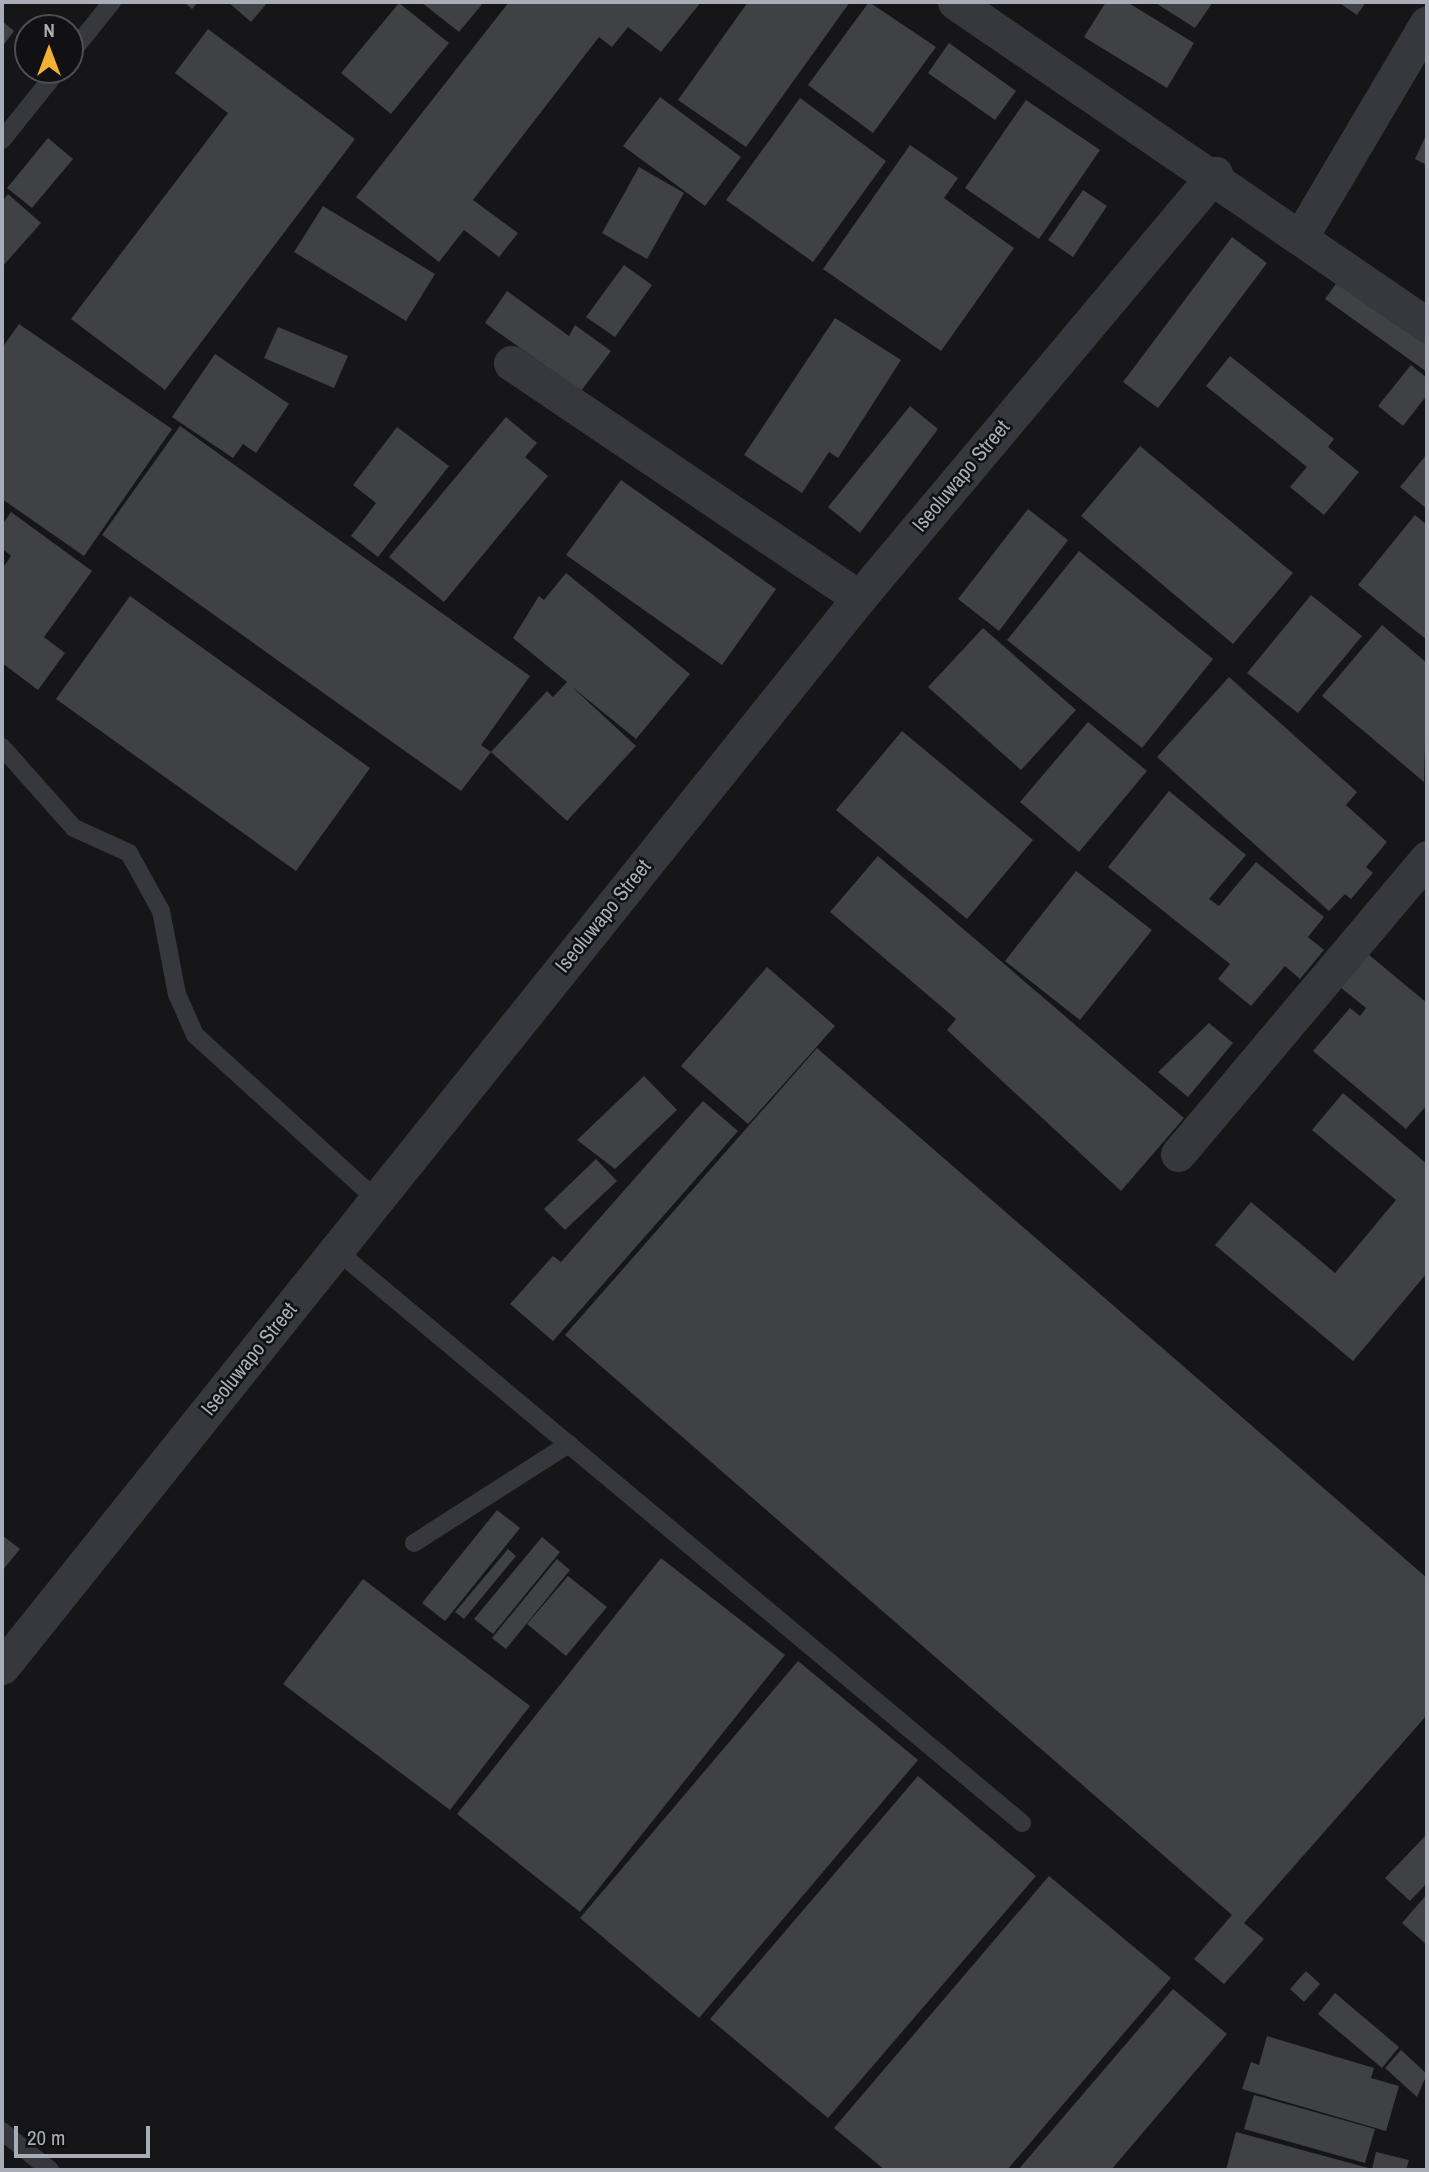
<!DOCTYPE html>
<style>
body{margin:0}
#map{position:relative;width:1429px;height:2172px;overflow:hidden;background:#161618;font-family:"Archivo Narrow",sans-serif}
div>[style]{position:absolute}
.building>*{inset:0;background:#404145}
.lane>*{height:18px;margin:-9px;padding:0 9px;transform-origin:9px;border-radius:9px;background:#37383d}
.street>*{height:35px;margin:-17.5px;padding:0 17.5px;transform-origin:17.5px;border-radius:17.5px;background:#37383d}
span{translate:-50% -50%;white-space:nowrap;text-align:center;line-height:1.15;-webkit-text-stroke:5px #111113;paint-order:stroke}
.street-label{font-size:21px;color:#a8adb8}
.frame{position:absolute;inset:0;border:4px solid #a8adb8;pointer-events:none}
.north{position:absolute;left:14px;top:14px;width:70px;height:70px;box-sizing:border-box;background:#111113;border:2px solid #4d4f55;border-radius:50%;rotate:0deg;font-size:19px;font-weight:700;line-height:28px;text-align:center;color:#a8adb8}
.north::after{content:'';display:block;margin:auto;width:24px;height:32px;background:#f2b134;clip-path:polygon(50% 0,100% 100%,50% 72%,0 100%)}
.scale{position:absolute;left:14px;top:2126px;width:136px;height:32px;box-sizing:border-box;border:4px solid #a8adb8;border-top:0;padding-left:9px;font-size:21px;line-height:24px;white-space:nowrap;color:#a8adb8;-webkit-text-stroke:5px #111113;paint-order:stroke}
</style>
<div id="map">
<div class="building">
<div style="clip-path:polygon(184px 2px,198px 2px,192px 9px)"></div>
<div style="clip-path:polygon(228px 2px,268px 2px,251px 22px)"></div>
<div style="clip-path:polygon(421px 2px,484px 2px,459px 32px)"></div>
<div style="clip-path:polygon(509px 2px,701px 2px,661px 52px,628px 27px,612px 47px,599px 37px,473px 200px,518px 233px,499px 257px,464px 230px,439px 262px,356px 197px)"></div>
<div style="clip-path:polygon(748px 2px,850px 2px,746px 147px,678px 100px)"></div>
<div style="clip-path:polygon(869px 2px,936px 47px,873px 133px,808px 85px)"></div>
<div style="clip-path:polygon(1106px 2px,1127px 2px,1194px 43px,1167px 88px,1084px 37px)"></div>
<div style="clip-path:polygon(1154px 2px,1213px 2px,1195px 28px)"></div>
<div style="clip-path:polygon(1338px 2px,1366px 2px,1357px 15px)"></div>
<div style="clip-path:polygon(399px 3px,449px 43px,391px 114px,341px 73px)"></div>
<div style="clip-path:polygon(2px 21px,14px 31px,2px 47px)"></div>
<div style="clip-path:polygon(208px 29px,355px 139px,165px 390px,71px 319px,228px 113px,175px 73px)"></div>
<div style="clip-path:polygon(949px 43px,1016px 91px,995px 120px,928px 73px)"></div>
<div style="clip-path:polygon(660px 97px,741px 157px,705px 206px,623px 146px)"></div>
<div style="clip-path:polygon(800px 98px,886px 161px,813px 262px,726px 200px)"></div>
<div style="clip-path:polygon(1026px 100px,1100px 150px,1039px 239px,965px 188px)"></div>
<div style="clip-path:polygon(1427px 133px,1427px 165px,1415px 159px)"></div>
<div style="clip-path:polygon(48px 138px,73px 159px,32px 208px,7px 188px)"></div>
<div style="clip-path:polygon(910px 145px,958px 178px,944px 198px,1014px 248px,941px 351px,823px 269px)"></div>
<div style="clip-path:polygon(639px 167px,684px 193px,647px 259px,602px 233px)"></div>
<div style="clip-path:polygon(1083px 190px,1107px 206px,1073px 257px,1048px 240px)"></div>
<div style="clip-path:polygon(8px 194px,41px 223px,2px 267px,2px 201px)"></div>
<div style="clip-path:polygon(323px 206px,435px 274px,406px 321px,294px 252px)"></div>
<div style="clip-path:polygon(1232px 237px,1267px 263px,1158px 408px,1123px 382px)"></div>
<div style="clip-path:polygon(624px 265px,652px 285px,615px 337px,586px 317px)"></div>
<div style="clip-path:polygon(1346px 270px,1427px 329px,1427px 372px,1325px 299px)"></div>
<div style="clip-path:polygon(507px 291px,569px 336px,575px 325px,611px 351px,581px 391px,485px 323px)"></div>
<div style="clip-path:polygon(835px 318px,901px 360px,838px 458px,829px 452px,802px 493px,744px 455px)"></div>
<div style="clip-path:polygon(19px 324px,172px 429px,84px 556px,2px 499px,2px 348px)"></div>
<div style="clip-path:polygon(278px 327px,348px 356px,334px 388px,264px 358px)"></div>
<div style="clip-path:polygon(215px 354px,289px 404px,256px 453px,243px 444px,233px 458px,172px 417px)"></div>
<div style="clip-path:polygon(1230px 356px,1334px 439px,1328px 447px,1359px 472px,1324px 515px,1290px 487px,1307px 467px,1206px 386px)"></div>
<div style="clip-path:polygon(1411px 365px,1427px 378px,1427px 395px,1403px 426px,1378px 406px)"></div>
<div style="clip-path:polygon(910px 406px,938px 429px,860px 533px,828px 507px)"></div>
<div style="clip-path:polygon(506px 417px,537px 443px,525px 457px,548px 476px,444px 602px,389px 557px)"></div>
<div style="clip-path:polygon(180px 426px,530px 676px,481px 745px,491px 752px,461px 791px,102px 535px)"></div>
<div style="clip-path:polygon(397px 427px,449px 466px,378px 557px,351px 536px,376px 503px,353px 485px)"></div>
<div style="clip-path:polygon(1140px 446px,1293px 573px,1233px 644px,1081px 516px)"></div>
<div style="clip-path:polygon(1427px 454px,1427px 509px,1400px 487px)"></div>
<div style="clip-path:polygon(621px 480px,776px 589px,722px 665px,566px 555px)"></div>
<div style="clip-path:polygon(1028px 509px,1068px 540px,999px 631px,958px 599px)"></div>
<div style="clip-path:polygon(11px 512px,92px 571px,44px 637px,65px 653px,38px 690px,2px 663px,2px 569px,11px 556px,2px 548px,2px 525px)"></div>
<div style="clip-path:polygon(1415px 515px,1427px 525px,1427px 640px,1358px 585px)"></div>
<div style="clip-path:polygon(1079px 551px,1213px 659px,1142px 748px,1007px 640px)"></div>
<div style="clip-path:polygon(566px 573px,690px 674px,636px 739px,571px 686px,636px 746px,567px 821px,491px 752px,547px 691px,553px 697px,567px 682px,513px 638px,539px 596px,544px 600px)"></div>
<div style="clip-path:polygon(1311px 595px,1362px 636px,1298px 713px,1247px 673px)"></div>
<div style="clip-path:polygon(130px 596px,370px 768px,296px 871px,56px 699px)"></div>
<div style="clip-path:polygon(1382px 625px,1427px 663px,1424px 782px,1322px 696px)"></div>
<div style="clip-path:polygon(983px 628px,1076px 710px,1021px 770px,928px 687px)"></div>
<div style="clip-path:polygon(1229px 677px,1357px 792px,1346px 805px,1387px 842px,1366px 867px,1373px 873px,1351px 899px,1345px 894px,1329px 911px,1157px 757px)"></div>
<div style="clip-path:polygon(1088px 722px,1147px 771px,1079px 852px,1020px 802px)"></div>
<div style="clip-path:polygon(902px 731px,1033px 840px,967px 919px,836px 810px)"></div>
<div style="clip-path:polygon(1169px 791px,1246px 855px,1209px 899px,1219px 906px,1256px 862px,1324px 917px,1308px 937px,1324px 950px,1300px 979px,1285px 966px,1251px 1006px,1218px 979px,1230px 964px,1108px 867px)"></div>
<div style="clip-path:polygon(878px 856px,1184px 1118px,1121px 1191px,947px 1030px,956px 1019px,830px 912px)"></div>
<div style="clip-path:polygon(1076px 871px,1152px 930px,1080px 1020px,1005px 961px)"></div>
<div style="clip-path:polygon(1368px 954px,1427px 1003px,1427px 1105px,1406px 1129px,1313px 1051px,1350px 1008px,1360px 1016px,1366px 1008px,1340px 987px)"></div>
<div style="clip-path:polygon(767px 967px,835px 1026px,748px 1124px,681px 1066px)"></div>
<div style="clip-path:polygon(1209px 1023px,1233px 1043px,1188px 1097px,1158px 1072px)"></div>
<div style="clip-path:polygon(817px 1048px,1427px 1578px,1427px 1715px,1244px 1923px,1264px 1939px,1224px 1984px,1194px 1959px,1232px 1915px,565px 1335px)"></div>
<div style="clip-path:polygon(644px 1076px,677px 1110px,615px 1169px,577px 1140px)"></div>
<div style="clip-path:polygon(1343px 1093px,1427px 1164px,1427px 1273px,1353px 1361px,1215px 1245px,1251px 1202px,1335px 1273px,1396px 1200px,1312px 1130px)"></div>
<div style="clip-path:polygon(703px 1101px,738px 1131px,553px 1341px,510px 1304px,553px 1256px,561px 1262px)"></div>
<div style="clip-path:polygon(596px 1159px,617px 1181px,565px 1230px,544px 1209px)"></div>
<div style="clip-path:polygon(497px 1510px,520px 1528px,445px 1621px,422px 1603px)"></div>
<div style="clip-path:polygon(2px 1535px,20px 1549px,2px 1571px)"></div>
<div style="clip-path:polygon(542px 1537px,560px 1552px,493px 1634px,474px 1619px)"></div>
<div style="clip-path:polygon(508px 1549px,516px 1556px,464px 1619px,455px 1612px)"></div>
<div style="clip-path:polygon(661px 1558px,785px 1655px,580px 1912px,457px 1814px)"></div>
<div style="clip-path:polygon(557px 1559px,570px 1570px,506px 1649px,492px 1638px)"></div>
<div style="clip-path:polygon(568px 1576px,607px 1607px,566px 1656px,527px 1624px)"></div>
<div style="clip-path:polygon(363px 1579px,530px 1706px,450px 1810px,283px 1684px)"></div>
<div style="clip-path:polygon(798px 1661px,918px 1760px,699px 2018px,580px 1918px)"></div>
<div style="clip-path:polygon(918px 1776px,1036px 1876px,828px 2118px,710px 2019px)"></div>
<div style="clip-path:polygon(1427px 1834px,1427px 1883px,1410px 1901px,1385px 1878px)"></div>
<div style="clip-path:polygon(1049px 1876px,1171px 1978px,1007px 2170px,885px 2170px,834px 2128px)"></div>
<div style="clip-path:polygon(1427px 1894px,1427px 1945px,1402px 1923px)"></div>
<div style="clip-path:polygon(1306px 1971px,1320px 1984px,1304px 2002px,1290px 1989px)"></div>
<div style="clip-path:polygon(1173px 1989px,1227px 2034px,1111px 2170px,1018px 2170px)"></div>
<div style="clip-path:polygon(1335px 1993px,1399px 2047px,1382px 2068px,1318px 2014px)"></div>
<div style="clip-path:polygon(1267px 2036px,1374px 2068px,1371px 2078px,1399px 2086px,1386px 2131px,1242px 2089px,1251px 2062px,1259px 2065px)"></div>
<div style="clip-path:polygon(1401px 2050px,1427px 2074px,1417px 2097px,1385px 2068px)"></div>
<div style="clip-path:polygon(1254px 2095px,1375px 2129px,1365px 2163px,1244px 2129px)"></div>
<div style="clip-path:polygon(1236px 2132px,1372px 2169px,1376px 2152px,1409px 2160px,1406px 2170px,1226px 2170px)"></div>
</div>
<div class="lane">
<div style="left:70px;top:54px;width:67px;rotate:-51.1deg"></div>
<div style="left:2px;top:140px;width:90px;rotate:-51.3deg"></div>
<div style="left:2px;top:747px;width:108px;rotate:48.4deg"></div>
<div style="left:74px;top:828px;width:60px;rotate:24.4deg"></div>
<div style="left:129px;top:853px;width:66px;rotate:61.1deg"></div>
<div style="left:161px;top:911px;width:85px;rotate:79.1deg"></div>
<div style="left:177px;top:994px;width:45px;rotate:66.3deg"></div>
<div style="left:195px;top:1035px;width:244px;rotate:42.2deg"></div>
<div style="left:336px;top:1250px;width:894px;rotate:39.87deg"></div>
<div style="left:414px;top:1543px;width:184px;rotate:-32.6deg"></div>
<div style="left:2px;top:2131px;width:62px;rotate:39.1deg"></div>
</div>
<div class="street">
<div style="left:955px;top:2px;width:572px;rotate:34.38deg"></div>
<div style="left:1301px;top:236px;width:247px;rotate:-59.4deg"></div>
<div style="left:511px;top:363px;width:420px;rotate:34deg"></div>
<div style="left:1178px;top:1154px;width:387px;rotate:-49.9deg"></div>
<div style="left:2px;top:1667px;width:1370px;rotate:-51.28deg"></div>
<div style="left:859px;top:598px;width:554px;rotate:-49.98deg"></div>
</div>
<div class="street-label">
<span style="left:961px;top:476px;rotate:-50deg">Iseoluwapo Street</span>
<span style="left:603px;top:916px;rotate:-51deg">Iseoluwapo Street</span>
<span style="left:249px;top:1359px;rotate:-51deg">Iseoluwapo Street</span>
</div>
<div class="frame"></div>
<div class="north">N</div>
<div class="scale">20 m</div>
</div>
